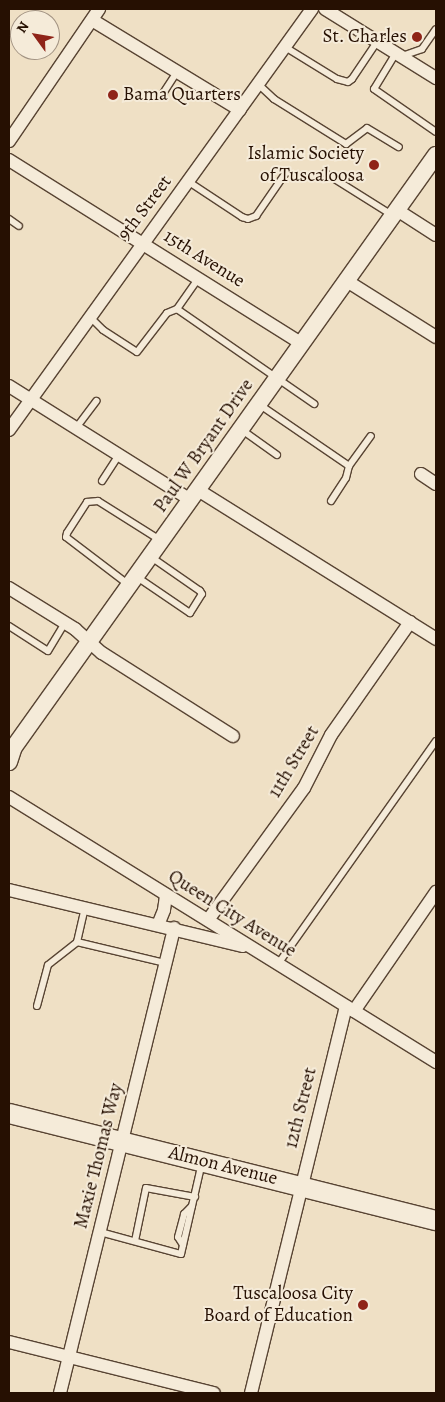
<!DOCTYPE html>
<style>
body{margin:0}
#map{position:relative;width:445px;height:1402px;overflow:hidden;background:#efe0c5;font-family:Alegreya,serif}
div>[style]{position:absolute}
.roads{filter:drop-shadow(1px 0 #584433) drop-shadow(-1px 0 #584433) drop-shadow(0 1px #584433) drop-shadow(0 -1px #584433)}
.service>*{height:6px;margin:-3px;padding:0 3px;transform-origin:3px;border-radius:3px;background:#f5ebd9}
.minor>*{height:12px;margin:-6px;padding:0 6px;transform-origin:6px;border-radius:6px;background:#f5ebd9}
.tertiary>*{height:16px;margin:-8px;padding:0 8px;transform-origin:8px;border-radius:8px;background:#f5ebd9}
.secondary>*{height:19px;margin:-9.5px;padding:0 9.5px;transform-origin:9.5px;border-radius:9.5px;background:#f5ebd9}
.dots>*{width:14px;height:14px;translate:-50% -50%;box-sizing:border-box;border:2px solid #f5ebd9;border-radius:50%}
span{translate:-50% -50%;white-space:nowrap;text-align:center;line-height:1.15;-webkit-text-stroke:4px #f5ebd9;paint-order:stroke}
.poi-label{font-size:19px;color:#261002}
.right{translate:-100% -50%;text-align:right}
.left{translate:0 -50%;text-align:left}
.street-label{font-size:19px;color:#261002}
.frame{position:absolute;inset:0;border:10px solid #261002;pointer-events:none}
.north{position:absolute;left:10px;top:10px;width:50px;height:50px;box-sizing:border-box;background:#f5ebd9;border:1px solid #a29383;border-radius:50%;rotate:302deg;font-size:14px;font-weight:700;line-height:20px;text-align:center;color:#261002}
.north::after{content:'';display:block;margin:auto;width:18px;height:22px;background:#8f2418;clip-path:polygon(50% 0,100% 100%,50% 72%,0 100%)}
</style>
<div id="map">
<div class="roads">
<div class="service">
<div style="left:285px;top:47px;width:61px;rotate:31.6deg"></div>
<div style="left:337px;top:79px;width:11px;rotate:15deg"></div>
<div style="left:348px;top:82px;width:5px;rotate:-37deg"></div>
<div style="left:352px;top:79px;width:45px;rotate:-56deg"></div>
<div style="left:396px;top:53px;width:42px;rotate:121.4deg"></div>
<div style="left:374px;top:89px;width:75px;rotate:34.7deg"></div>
<div style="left:402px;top:56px;width:21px;rotate:-19deg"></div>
<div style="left:422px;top:49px;width:24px;rotate:-55deg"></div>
<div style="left:258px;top:84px;width:22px;rotate:43deg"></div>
<div style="left:274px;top:99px;width:85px;rotate:32deg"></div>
<div style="left:346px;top:144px;width:26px;rotate:-37deg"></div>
<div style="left:367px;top:128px;width:37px;rotate:31deg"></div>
<div style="left:162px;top:95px;width:27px;rotate:-57deg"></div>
<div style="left:325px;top:173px;width:79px;rotate:32.1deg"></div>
<div style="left:189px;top:182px;width:64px;rotate:33.4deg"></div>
<div style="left:242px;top:217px;width:6px;rotate:18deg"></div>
<div style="left:248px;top:219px;width:9px;rotate:-21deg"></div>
<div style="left:256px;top:216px;width:51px;rotate:-55.4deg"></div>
<div style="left:9px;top:219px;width:12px;rotate:35deg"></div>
<div style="left:198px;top:279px;width:37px;rotate:125deg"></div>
<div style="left:177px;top:309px;width:167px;rotate:34.7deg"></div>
<div style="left:90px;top:317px;width:18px;rotate:45deg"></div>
<div style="left:103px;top:330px;width:40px;rotate:32.9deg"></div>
<div style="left:137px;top:352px;width:49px;rotate:-52.4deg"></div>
<div style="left:167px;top:313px;width:11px;rotate:-22deg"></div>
<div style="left:260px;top:405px;width:108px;rotate:34.4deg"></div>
<div style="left:76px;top:428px;width:34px;rotate:-53deg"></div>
<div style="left:242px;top:430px;width:43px;rotate:35.5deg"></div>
<div style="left:102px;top:481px;width:31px;rotate:-57deg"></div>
<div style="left:331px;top:501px;width:27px;rotate:-57deg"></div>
<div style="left:346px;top:478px;width:12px;rotate:-76deg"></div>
<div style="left:349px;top:466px;width:37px;rotate:-54deg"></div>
<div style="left:137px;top:577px;width:64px;rotate:34.2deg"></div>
<div style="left:190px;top:613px;width:22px;rotate:-58deg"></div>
<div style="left:202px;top:594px;width:4px;rotate:-124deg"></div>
<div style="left:200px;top:591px;width:60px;rotate:-145.2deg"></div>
<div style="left:129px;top:585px;width:79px;rotate:-142.7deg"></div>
<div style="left:66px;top:537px;width:4px;rotate:-76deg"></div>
<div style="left:67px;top:533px;width:37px;rotate:-57deg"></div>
<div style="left:87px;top:502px;width:11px;rotate:-5deg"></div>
<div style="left:98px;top:501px;width:73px;rotate:32.2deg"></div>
<div style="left:9px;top:626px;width:46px;rotate:32.7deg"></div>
<div style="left:48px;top:651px;width:33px;rotate:-59deg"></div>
<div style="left:77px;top:942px;width:35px;rotate:-77deg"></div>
<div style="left:278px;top:964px;width:273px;rotate:-54.7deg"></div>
<div style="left:37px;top:1006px;width:42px;rotate:-75deg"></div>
<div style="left:48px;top:965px;width:37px;rotate:-38deg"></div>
<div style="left:77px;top:942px;width:90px;rotate:13.4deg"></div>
<div style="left:100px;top:1232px;width:84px;rotate:15.2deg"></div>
<div style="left:181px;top:1254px;width:94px;rotate:-77.1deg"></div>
<div style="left:135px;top:1241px;width:54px;rotate:-78.3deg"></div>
<div style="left:146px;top:1188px;width:50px;rotate:10.4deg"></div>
<div style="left:183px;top:1245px;width:9px;rotate:-122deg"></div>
<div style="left:178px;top:1237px;width:24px;rotate:-75deg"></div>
<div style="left:184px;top:1214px;width:11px;rotate:-45deg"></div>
</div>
<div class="minor">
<div style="left:325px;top:9px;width:131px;rotate:31.9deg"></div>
<div style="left:92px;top:20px;width:173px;rotate:31.3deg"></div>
<div style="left:9px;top:141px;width:160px;rotate:-55.7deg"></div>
<div style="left:9px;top:160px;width:346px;rotate:32.1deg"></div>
<div style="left:397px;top:210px;width:46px;rotate:32.7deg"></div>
<div style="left:347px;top:281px;width:105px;rotate:32.2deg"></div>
<div style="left:9px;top:386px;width:215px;rotate:32.1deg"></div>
<div style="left:9px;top:430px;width:519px;rotate:-54.26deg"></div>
<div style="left:421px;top:474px;width:18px;rotate:34deg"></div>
<div style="left:198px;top:490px;width:281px;rotate:32deg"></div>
<div style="left:9px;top:588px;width:78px;rotate:31.8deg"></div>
<div style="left:75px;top:629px;width:36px;rotate:42deg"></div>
<div style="left:102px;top:653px;width:155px;rotate:32.4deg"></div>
<div style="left:9px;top:797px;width:503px;rotate:31.82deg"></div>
<div style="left:9px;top:890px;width:240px;rotate:13.5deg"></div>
<div style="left:208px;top:920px;width:163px;rotate:-54deg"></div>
<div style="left:304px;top:788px;width:59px;rotate:-63deg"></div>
<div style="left:331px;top:735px;width:138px;rotate:-55deg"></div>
<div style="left:158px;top:925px;width:16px;rotate:-68deg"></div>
<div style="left:164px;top:910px;width:15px;rotate:-82deg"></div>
<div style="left:354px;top:1011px;width:145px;rotate:-55.4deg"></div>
<div style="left:9px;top:1342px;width:211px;rotate:14deg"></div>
<div style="left:60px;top:1393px;width:479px;rotate:-76.2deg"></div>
<div style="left:251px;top:1393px;width:398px;rotate:-76.2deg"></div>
</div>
<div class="tertiary">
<div style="left:9px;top:762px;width:16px;rotate:-72deg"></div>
<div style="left:14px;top:747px;width:727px;rotate:-54.52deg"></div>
</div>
<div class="secondary">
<div style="left:9px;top:1113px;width:440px;rotate:14.1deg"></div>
</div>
</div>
<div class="dots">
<div style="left:417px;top:37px;background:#8f2418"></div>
<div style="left:113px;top:95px;background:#8f2418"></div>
<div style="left:374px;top:165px;background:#8f2418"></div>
<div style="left:363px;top:1305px;background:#8f2418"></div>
</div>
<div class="poi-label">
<span class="right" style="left:407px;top:37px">St. Charles</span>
<span class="left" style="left:123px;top:95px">Bama Quarters</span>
<span class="right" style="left:364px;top:165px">Islamic Society<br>of Tuscaloosa</span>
<span class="right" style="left:353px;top:1305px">Tuscaloosa City<br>Board of Education</span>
</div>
<div class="street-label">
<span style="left:145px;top:208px;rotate:-53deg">9th Street</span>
<span style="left:204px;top:259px;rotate:32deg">15th Avenue</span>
<span style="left:204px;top:446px;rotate:-55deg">Paul W Bryant Drive</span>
<span style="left:294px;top:762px;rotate:-59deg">11th Street</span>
<span style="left:232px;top:914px;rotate:32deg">Queen City Avenue</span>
<span style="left:301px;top:1108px;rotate:-76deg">12th Street</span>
<span style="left:99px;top:1156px;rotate:-76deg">Maxie Thomas Way</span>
<span style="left:223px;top:1166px;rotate:14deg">Almon Avenue</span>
</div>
<div class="frame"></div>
<div class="north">N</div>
</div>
